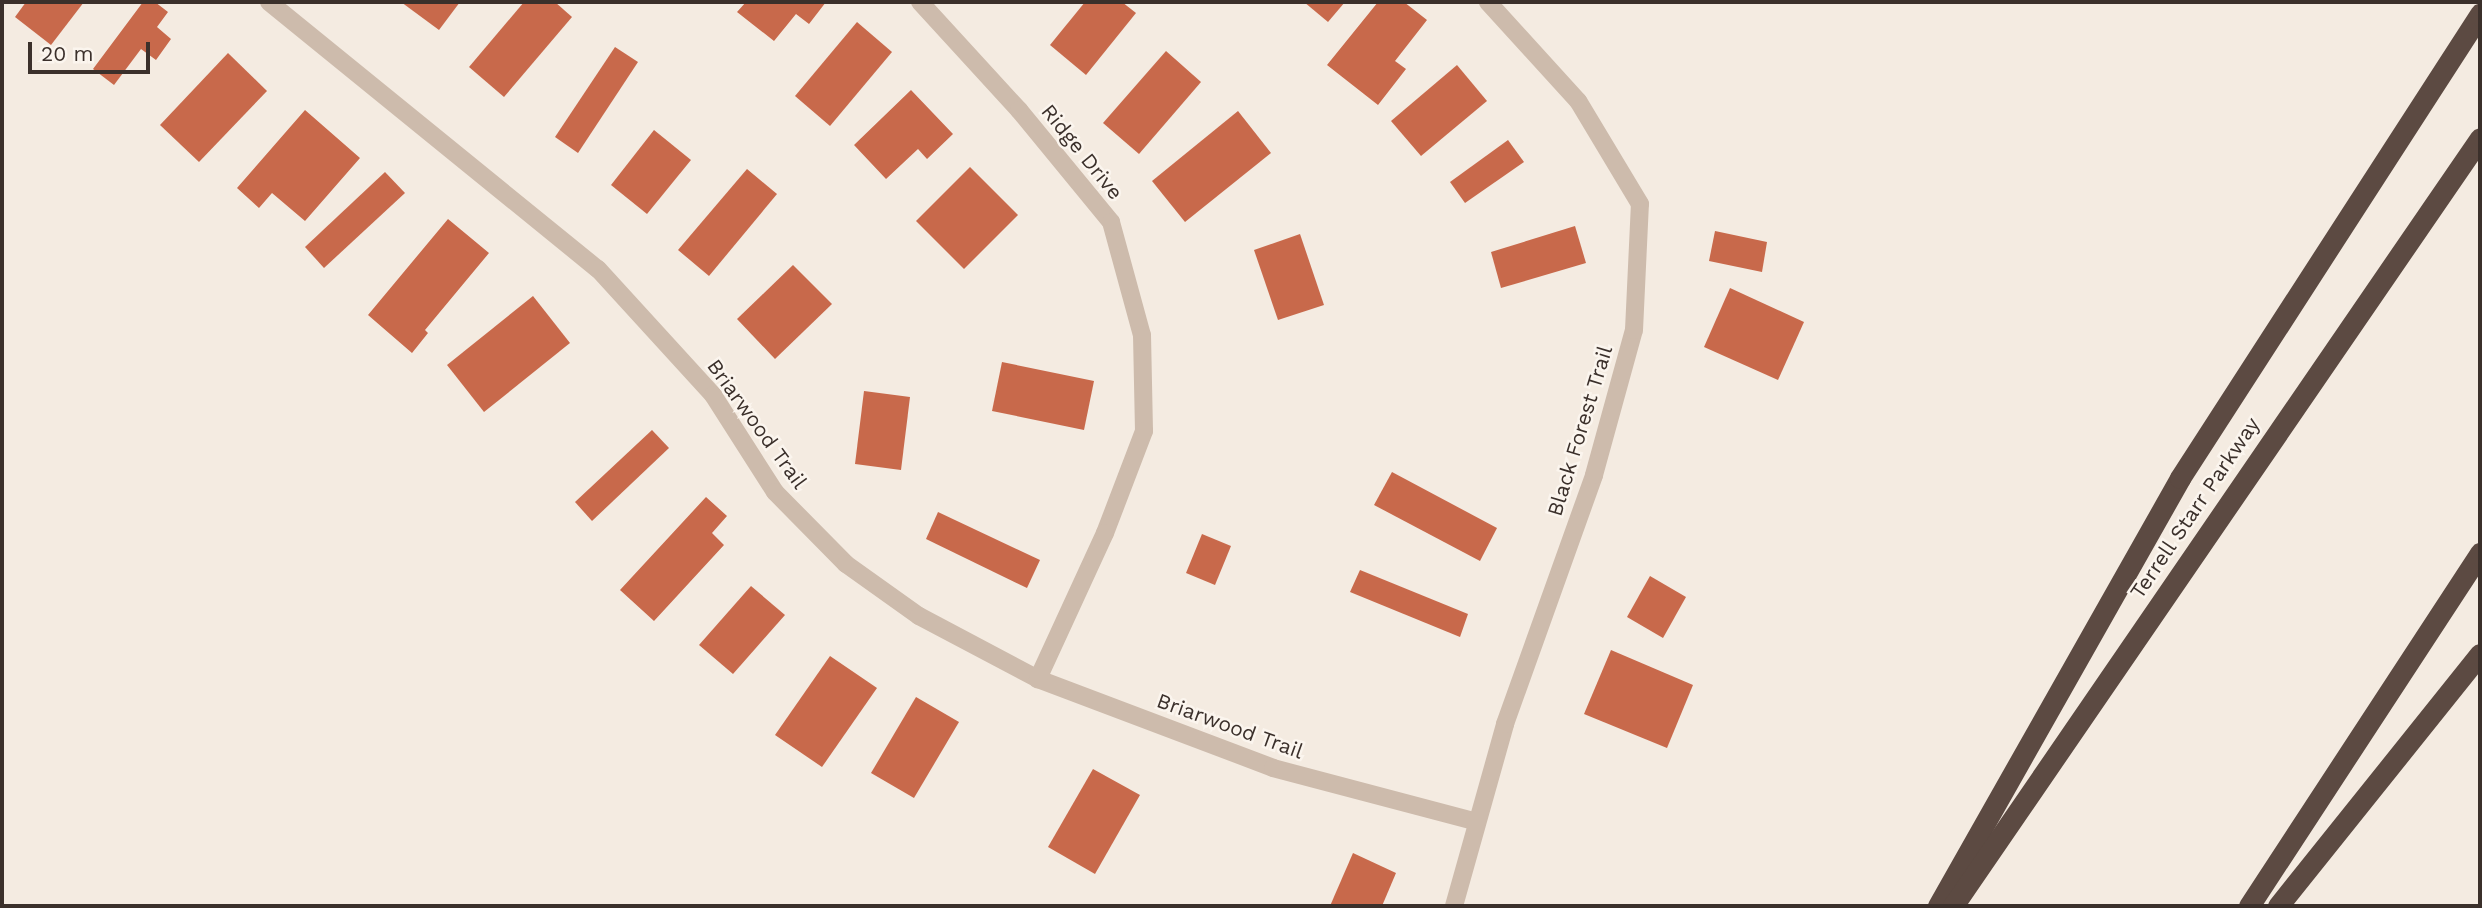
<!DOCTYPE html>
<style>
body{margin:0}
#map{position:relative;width:2482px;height:908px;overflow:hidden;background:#f4ebe1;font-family:"Work Sans",sans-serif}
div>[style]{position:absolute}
.building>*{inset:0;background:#c8694b}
.minor>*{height:18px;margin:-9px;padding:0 9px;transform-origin:9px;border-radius:9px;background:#cdbbac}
.highway>*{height:21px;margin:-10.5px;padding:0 10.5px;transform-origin:10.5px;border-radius:10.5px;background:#5c4a42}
span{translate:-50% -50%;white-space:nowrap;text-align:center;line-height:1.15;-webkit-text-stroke:5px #fbf5ee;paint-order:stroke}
.street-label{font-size:21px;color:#3b302b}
.frame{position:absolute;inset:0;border:4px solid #3b302b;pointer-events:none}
.scale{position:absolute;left:28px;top:42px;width:122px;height:32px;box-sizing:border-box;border:4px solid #3b302b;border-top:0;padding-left:9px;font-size:21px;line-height:24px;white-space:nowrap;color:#3b302b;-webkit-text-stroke:5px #fbf5ee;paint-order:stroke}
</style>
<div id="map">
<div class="building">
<div style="clip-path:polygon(26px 2px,84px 2px,51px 45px,15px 17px)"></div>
<div style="clip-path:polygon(143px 2px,155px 2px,168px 12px,157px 27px,171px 39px,156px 60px,141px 49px,114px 85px,93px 69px)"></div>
<div style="clip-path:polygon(401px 2px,460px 2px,439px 30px)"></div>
<div style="clip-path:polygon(524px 2px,555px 2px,572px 17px,504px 97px,469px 67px)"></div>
<div style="clip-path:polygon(746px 2px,826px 2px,809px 24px,796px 14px,774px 41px,737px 12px)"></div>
<div style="clip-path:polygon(1085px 2px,1122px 2px,1136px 13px,1086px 75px,1050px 45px)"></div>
<div style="clip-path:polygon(1304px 2px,1345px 2px,1328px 22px)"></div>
<div style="clip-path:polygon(1378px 2px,1404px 2px,1427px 20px,1395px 61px,1406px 69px,1378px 105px,1327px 65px)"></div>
<div style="clip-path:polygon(857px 22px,892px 52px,830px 126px,795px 96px)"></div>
<div style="clip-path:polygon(615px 47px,638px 62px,578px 153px,555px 137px)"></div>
<div style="clip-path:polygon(1166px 51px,1201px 82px,1139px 154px,1103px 123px)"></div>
<div style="clip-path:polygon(228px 53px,267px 91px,199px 162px,160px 125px)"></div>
<div style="clip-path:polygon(1457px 65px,1487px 101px,1421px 156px,1391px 121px)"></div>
<div style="clip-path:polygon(911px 90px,953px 134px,927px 159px,918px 149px,886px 179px,854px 145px)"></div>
<div style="clip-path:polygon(305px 110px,360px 158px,305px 221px,272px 193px,259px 208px,237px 188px)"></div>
<div style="clip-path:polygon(1238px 111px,1271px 153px,1185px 222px,1152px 181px)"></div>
<div style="clip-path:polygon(654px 130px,691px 160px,647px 214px,611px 185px)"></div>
<div style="clip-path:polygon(1508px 140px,1524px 162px,1465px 203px,1450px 182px)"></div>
<div style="clip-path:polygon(970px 167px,1018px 215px,964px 269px,916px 221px)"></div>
<div style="clip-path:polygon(747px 169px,777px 194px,709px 276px,678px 250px)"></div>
<div style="clip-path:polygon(385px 172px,405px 193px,324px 268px,305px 247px)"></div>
<div style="clip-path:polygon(448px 219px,489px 253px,425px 330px,428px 333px,412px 353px,368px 315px)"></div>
<div style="clip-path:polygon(1575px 226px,1586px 263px,1501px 288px,1491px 252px)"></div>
<div style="clip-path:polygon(1715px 231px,1767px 242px,1762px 272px,1709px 261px)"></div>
<div style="clip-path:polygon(1300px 234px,1324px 305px,1278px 320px,1254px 250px)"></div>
<div style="clip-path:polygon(793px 265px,832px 304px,775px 359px,737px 319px)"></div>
<div style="clip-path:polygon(1730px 288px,1804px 322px,1778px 380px,1704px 347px)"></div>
<div style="clip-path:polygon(533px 296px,570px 343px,484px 412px,447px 365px)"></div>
<div style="clip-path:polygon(1002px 362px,1094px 381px,1084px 430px,992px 411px)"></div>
<div style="clip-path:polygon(864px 391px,910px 397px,901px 470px,855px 464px)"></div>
<div style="clip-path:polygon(652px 430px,669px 448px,592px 521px,575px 502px)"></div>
<div style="clip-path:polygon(1392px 472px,1497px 528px,1480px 561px,1374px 505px)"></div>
<div style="clip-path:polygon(706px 497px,727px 516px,712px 533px,724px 545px,654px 621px,620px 590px)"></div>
<div style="clip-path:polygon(938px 512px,1040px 560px,1027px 588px,926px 539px)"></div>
<div style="clip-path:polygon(1202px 534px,1231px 546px,1215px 585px,1186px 573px)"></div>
<div style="clip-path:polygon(1360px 570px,1468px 614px,1460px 637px,1350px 592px)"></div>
<div style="clip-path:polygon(1650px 576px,1686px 597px,1663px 638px,1627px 617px)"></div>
<div style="clip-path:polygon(751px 586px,785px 615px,733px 674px,699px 645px)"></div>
<div style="clip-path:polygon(1611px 650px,1693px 685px,1667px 748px,1584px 714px)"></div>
<div style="clip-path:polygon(830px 656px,877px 688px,822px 767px,775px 735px)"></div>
<div style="clip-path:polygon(916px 697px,959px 722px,914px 798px,871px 773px)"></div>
<div style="clip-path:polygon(1093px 769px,1140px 795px,1095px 874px,1048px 847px)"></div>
<div style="clip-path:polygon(1353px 853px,1396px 873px,1382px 906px,1330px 906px)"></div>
</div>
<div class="minor">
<div style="left:269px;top:2px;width:424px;rotate:39.1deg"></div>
<div style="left:598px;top:269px;width:171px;rotate:47.6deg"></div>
<div style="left:713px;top:395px;width:115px;rotate:57.4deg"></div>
<div style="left:775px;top:492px;width:101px;rotate:45.4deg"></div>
<div style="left:846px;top:564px;width:90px;rotate:35.5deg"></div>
<div style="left:919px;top:616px;width:135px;rotate:27.9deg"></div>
<div style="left:1038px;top:679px;width:251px;rotate:20.7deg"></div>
<div style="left:1273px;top:768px;width:211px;rotate:14.8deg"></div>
<div style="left:920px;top:2px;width:147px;rotate:47.5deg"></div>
<div style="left:1019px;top:110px;width:145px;rotate:50.6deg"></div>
<div style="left:1111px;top:222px;width:117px;rotate:74.7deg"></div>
<div style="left:1142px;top:335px;width:96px;rotate:88.8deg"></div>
<div style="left:1144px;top:431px;width:109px;rotate:110.9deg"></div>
<div style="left:1105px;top:533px;width:161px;rotate:114.7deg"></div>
<div style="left:1454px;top:906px;width:189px;rotate:-74.3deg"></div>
<div style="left:1505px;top:724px;width:264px;rotate:-70.3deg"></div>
<div style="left:1594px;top:475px;width:150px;rotate:-74.6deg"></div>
<div style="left:1634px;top:330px;width:126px;rotate:-87.3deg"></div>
<div style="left:1640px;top:204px;width:120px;rotate:-121deg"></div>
<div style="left:1578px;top:101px;width:134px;rotate:-132.3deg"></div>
</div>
<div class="highway">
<div style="left:1938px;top:906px;width:492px;rotate:-60.5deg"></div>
<div style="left:2180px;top:478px;width:553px;rotate:-57.12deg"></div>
<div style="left:1953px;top:906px;width:931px;rotate:-55.54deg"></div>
<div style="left:2249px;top:906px;width:422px;rotate:-56.8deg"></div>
<div style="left:2278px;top:906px;width:323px;rotate:-51.3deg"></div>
</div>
<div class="street-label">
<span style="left:1082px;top:152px;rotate:51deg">Ridge Drive</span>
<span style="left:757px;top:424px;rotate:54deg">Briarwood Trail</span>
<span style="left:1580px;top:431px;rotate:-73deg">Black Forest Trail</span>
<span style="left:2195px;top:508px;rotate:-56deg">Terrell Starr Parkway</span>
<span style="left:1230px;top:726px;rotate:20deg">Briarwood Trail</span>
</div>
<div class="frame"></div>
<div class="scale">20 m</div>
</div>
